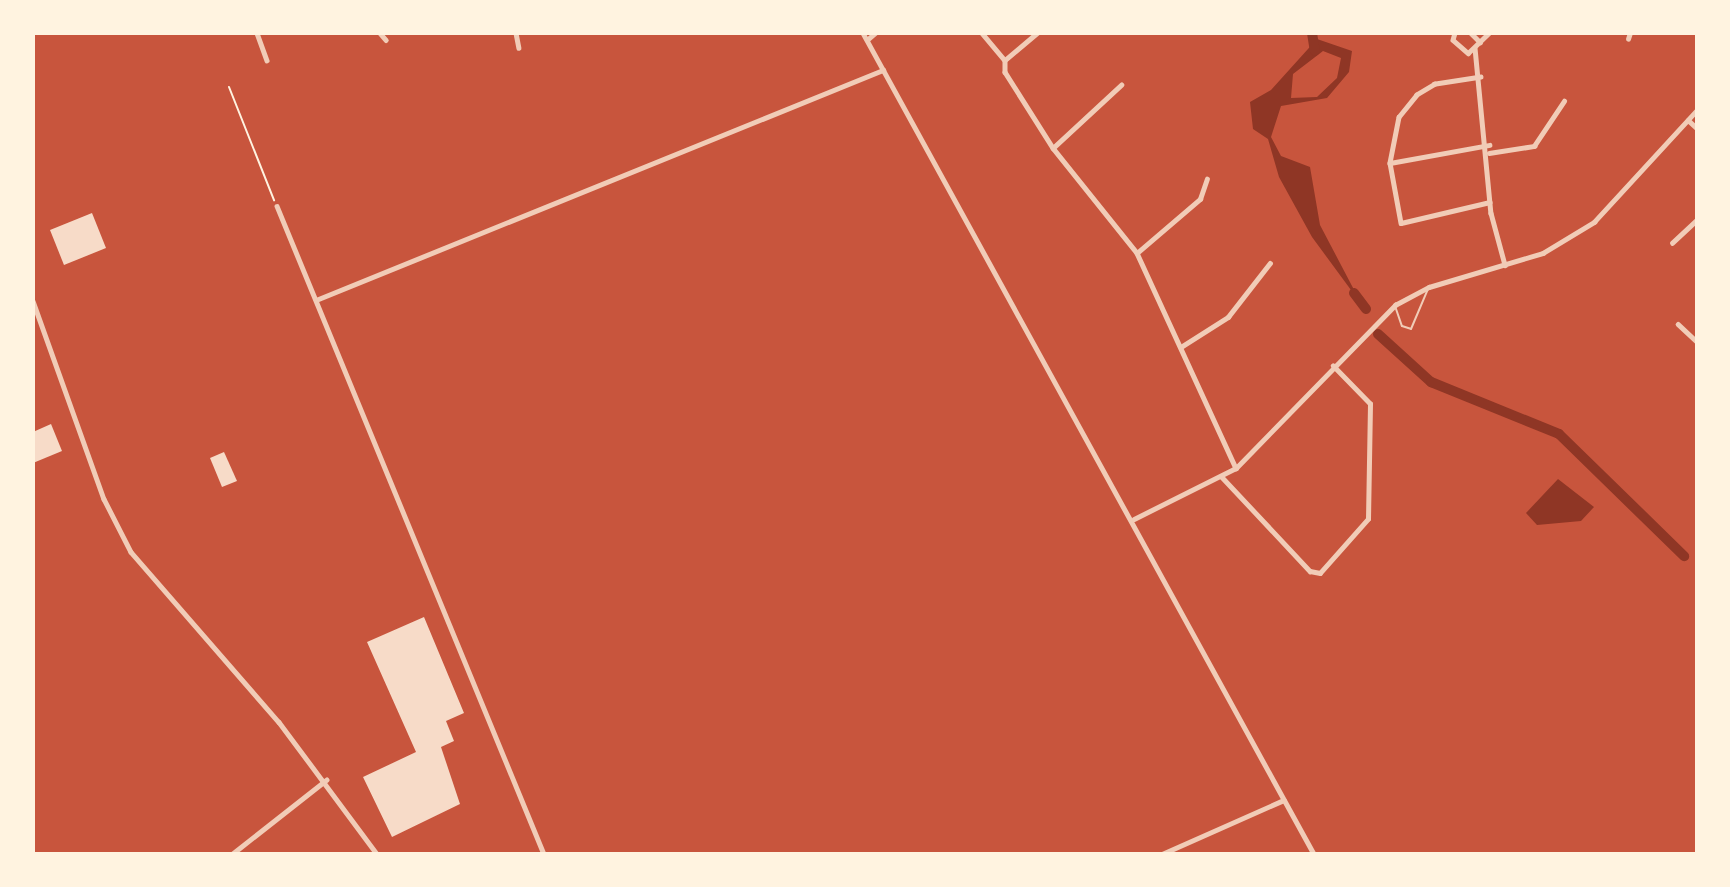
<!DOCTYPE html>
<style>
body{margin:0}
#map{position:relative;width:1730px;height:887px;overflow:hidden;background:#c8553d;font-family:Karla,sans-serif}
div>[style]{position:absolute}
.water>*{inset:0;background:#8f3625}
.canal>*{height:10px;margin:-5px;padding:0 5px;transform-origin:5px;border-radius:5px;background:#8f3625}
.building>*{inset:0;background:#f7dbc8}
.path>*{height:2px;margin:-1px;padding:0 1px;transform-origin:1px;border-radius:1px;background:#fff3e0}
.service>*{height:2px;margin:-1px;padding:0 1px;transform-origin:1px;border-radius:1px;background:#f1ccb7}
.minor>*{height:4.5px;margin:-2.25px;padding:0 2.25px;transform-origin:2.25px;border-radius:2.25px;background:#f1ccb7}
span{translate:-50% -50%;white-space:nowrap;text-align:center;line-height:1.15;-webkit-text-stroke:7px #fff3e0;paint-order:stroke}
.frame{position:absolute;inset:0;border:35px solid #fff3e0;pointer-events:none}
</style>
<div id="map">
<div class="water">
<div style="clip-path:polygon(evenodd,1317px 39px,1352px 51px,1349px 72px,1327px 98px,1281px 106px,1271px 137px,1281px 156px,1310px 167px,1320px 225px,1362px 305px,1312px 237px,1279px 177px,1268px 139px,1253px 129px,1250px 102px,1271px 90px,1317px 39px,1323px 51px,1341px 58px,1337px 78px,1317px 97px,1291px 98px,1293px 74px,1323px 51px)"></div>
<div style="clip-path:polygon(1558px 479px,1594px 507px,1581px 521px,1537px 525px,1526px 513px)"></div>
</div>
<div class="canal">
<div style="left:1312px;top:33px;width:18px;rotate:81deg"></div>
<div style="left:1354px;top:293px;width:20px;rotate:53deg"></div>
<div style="left:1378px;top:334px;width:72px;rotate:42.2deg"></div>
<div style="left:1431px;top:382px;width:138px;rotate:22.1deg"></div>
<div style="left:1559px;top:434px;width:175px;rotate:44.3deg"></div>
</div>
<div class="building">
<div style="clip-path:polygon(92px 213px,106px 248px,64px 265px,50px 230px)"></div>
<div style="clip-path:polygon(51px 424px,62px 451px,33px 463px,33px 432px)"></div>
<div style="clip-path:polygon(224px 452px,237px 481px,222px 487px,210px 458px)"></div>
<div style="clip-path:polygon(424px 617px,464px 713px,446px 721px,454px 741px,441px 747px,460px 804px,392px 837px,363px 777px,416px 752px,367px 642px)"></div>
</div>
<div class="path">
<div style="left:229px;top:87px;width:122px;rotate:68.3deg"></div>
</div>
<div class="service">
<div style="left:1395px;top:306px;width:21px;rotate:71deg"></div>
<div style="left:1402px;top:326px;width:9px;rotate:18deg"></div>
<div style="left:1411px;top:329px;width:43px;rotate:-67deg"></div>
</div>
<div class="minor">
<div style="left:257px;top:33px;width:29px;rotate:70deg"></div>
<div style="left:380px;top:33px;width:9px;rotate:49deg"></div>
<div style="left:516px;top:33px;width:15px;rotate:79deg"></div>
<div style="left:863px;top:33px;width:937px;rotate:61.22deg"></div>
<div style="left:982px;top:33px;width:35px;rotate:50deg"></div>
<div style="left:1005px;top:60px;width:12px;rotate:90deg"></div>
<div style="left:1005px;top:72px;width:90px;rotate:57.7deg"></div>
<div style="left:1053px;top:148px;width:93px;rotate:-42.8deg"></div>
<div style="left:1455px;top:33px;width:7px;rotate:106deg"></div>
<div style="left:1453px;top:40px;width:20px;rotate:41deg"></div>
<div style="left:1468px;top:53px;width:29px;rotate:-44deg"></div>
<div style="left:1471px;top:33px;width:13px;rotate:45deg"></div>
<div style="left:1628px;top:39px;width:6px;rotate:-72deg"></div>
<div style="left:867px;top:40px;width:11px;rotate:-41deg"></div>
<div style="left:1475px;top:48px;width:166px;rotate:84.5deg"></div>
<div style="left:1491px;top:213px;width:54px;rotate:74.9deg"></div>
<div style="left:1005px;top:60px;width:42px;rotate:-40.2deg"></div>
<div style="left:1481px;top:77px;width:47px;rotate:171.3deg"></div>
<div style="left:1435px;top:84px;width:21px;rotate:149deg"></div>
<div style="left:1417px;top:95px;width:28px;rotate:129deg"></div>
<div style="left:1399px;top:117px;width:47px;rotate:101.1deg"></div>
<div style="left:1390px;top:163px;width:61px;rotate:79.6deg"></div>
<div style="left:1401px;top:223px;width:91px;rotate:-13.3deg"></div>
<div style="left:1688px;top:120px;width:12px;rotate:42deg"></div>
<div style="left:1053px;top:148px;width:134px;rotate:51.3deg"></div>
<div style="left:1137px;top:253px;width:237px;rotate:65.3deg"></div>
<div style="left:1489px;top:153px;width:46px;rotate:-8.8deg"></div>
<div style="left:1534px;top:146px;width:54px;rotate:-56.3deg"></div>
<div style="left:1390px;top:163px;width:101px;rotate:-10.3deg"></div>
<div style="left:277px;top:206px;width:701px;rotate:67.61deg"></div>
<div style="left:1672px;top:243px;width:34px;rotate:-43deg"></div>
<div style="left:1137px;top:253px;width:83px;rotate:-40.6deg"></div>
<div style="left:1200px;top:199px;width:21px;rotate:-71deg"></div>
<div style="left:316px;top:300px;width:612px;rotate:-22.08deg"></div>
<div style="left:33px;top:301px;width:210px;rotate:70.3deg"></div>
<div style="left:104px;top:499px;width:59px;rotate:63deg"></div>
<div style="left:131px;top:552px;width:225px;rotate:49deg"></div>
<div style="left:279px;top:722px;width:164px;rotate:53.4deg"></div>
<div style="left:1678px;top:324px;width:26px;rotate:43deg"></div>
<div style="left:1181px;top:347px;width:56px;rotate:-32.6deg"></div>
<div style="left:1228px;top:317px;width:68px;rotate:-52.1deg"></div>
<div style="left:1222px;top:477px;width:129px;rotate:46.9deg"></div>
<div style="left:1310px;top:571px;width:10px;rotate:11deg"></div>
<div style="left:1320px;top:573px;width:72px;rotate:-48.4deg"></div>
<div style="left:1368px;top:519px;width:115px;rotate:-89deg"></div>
<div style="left:1370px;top:404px;width:53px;rotate:-134.2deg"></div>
<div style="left:1134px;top:519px;width:114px;rotate:-26.6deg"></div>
<div style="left:1236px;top:468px;width:228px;rotate:-45.7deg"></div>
<div style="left:1395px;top:305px;width:38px;rotate:-28deg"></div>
<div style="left:1429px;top:287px;width:119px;rotate:-16.6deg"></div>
<div style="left:1543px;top:253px;width:60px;rotate:-31.3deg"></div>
<div style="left:1594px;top:222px;width:152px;rotate:-47.4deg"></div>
<div style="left:232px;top:854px;width:120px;rotate:-38.2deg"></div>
<div style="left:1162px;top:854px;width:133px;rotate:-23.9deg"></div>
</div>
<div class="frame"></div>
</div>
